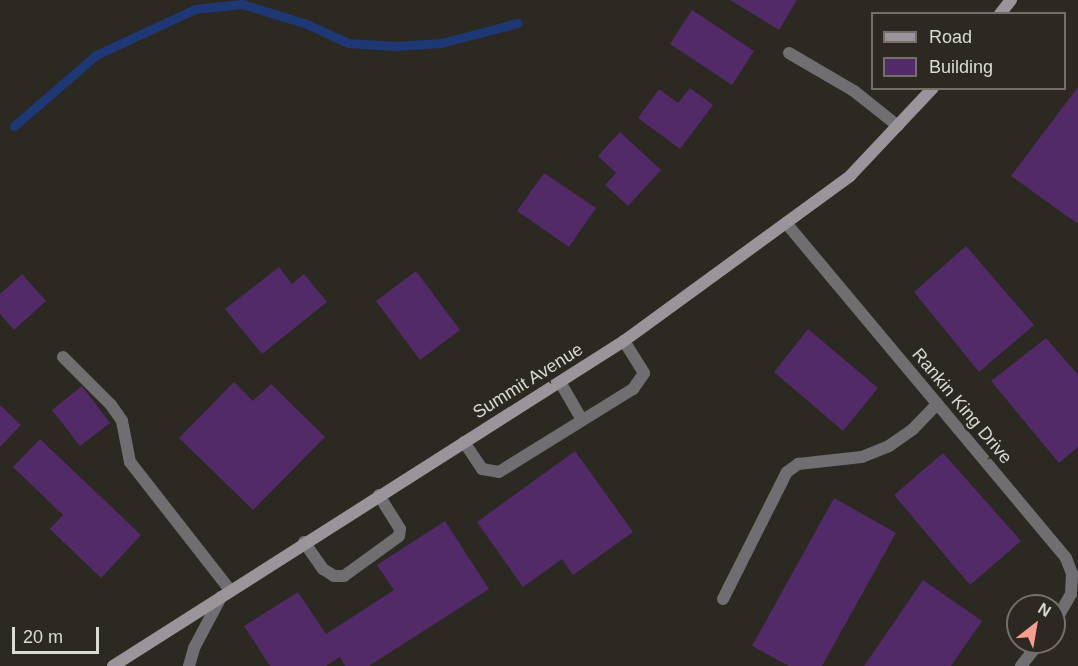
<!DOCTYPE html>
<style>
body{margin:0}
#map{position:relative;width:1078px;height:666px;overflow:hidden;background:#2b2921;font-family:Arial,sans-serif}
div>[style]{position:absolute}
.stream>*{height:9px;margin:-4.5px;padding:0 4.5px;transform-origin:4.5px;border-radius:4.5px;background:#1e3876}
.building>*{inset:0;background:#522a68}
.service>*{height:12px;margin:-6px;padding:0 6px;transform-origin:6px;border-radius:6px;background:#716e71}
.tertiary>*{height:12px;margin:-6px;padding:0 6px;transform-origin:6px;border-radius:6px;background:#716e71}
.secondary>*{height:12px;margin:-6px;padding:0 6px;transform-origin:6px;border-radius:6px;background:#9a959a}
span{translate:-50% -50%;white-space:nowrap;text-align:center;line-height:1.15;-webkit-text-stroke:6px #2b2921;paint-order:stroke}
.street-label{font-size:18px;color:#dcdad5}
.legend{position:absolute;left:871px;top:12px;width:195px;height:78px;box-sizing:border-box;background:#2b2921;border:2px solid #727069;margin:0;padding:8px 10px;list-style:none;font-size:18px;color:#dcdad5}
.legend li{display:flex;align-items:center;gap:12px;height:30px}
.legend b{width:30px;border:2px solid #727069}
.north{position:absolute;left:1006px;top:594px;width:60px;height:60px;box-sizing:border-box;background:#2b2921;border:2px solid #727069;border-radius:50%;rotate:31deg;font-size:16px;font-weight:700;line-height:24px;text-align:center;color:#dcdad5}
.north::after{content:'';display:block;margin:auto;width:21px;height:27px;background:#f59d8f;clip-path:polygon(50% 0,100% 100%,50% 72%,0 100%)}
.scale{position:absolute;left:12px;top:627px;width:87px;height:27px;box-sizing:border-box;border:3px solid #dcdad5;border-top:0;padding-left:8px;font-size:18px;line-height:21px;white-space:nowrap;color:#dcdad5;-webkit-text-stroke:4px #2b2921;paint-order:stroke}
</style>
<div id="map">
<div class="stream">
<div style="left:14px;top:126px;width:108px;rotate:-40.9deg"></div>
<div style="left:96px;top:55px;width:109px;rotate:-24.9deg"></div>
<div style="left:195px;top:9px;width:47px;rotate:-6.1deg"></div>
<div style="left:242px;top:4px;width:68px;rotate:17.1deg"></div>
<div style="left:307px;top:24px;width:45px;rotate:24.9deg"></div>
<div style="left:348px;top:43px;width:47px;rotate:3.7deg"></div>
<div style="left:395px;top:46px;width:46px;rotate:-3.7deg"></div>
<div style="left:441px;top:43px;width:79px;rotate:-14.7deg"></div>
</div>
<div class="building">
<div style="clip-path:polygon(730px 0,797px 0,779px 30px)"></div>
<div style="clip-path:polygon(692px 10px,754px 51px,732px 85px,670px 44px)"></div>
<div style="clip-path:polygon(1078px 87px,1078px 224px,1011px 176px)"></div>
<div style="clip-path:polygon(690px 88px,713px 105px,680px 149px,638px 118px,659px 89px,678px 103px)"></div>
<div style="clip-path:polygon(620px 132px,661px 170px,628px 206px,605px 185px,616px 173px,598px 156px)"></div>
<div style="clip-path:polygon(544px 173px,596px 208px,569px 247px,517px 211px)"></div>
<div style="clip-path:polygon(966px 246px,1034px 325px,979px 372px,914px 292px)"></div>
<div style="clip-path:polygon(279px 267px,292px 284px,304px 274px,327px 302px,262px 354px,225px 309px)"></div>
<div style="clip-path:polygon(416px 271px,460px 330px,420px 360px,376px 301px)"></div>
<div style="clip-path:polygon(22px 274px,46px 301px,14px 330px,0 314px,0 294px)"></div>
<div style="clip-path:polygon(808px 329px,878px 388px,843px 431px,774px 372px)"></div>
<div style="clip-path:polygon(1046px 338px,1078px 375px,1078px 447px,1059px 463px,991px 381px)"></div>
<div style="clip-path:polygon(234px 382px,253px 401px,271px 384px,325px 437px,253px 510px,179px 438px)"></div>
<div style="clip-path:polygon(82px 386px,110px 423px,80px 446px,52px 410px)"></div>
<div style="clip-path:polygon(0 405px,21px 425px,0 447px)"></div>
<div style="clip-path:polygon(40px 439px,141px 535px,101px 578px,50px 529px,63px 515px,13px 467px)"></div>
<div style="clip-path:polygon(575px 451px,633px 532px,573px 575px,562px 559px,523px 587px,477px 522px)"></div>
<div style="clip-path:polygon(943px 453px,1021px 541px,970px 585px,894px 495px)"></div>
<div style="clip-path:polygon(834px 498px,896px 533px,822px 666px,789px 666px,752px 646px)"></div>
<div style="clip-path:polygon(445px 521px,489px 589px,369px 666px,345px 666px,340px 657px,326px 666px,270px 666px,244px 626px,298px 592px,326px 634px,394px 590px,377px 565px)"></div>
<div style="clip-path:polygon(923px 580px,982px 621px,951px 666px,864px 666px)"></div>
</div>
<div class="service">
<div style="left:789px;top:53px;width:75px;rotate:30.3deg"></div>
<div style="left:854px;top:91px;width:56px;rotate:38.5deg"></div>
<div style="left:786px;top:223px;width:437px;rotate:50.1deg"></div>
<div style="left:1066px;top:558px;width:17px;rotate:69deg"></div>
<div style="left:1072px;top:574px;width:20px;rotate:93deg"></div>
<div style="left:1071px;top:594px;width:34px;rotate:120deg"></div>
<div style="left:63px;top:357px;width:68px;rotate:45deg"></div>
<div style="left:111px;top:405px;width:19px;rotate:55deg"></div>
<div style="left:122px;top:421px;width:42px;rotate:79deg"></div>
<div style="left:130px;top:462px;width:162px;rotate:52deg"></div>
<div style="left:560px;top:382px;width:44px;rotate:59.9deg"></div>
<div style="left:464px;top:442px;width:32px;rotate:56deg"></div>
<div style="left:482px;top:469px;width:17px;rotate:10deg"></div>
<div style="left:499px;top:472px;width:158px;rotate:-31.8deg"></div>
<div style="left:633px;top:389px;width:19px;rotate:-55deg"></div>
<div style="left:644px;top:373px;width:38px;rotate:-122deg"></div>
<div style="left:304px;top:542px;width:33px;rotate:55deg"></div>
<div style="left:323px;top:569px;width:13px;rotate:32deg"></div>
<div style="left:334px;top:576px;width:10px"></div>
<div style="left:344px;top:576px;width:68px;rotate:-36deg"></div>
<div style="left:399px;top:536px;width:7px;rotate:-82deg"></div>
<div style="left:400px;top:529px;width:40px;rotate:-122deg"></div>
<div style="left:723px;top:599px;width:142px;rotate:-63.3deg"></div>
<div style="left:787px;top:472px;width:14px;rotate:-36deg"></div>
<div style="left:798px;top:464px;width:64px;rotate:-6.2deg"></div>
<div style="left:862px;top:457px;width:29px;rotate:-22deg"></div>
<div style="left:889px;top:446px;width:29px;rotate:-35deg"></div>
<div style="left:913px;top:429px;width:35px;rotate:-46deg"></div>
<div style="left:1021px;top:666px;width:31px;rotate:-52deg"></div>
</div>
<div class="tertiary">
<div style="left:189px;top:666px;width:19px;rotate:-74deg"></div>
<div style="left:194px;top:648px;width:58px;rotate:-62.1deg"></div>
</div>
<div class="secondary">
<div style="left:1000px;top:14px;width:18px;rotate:-52deg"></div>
<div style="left:113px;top:666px;width:606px;rotate:-32.46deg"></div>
<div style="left:624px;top:341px;width:280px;rotate:-36.1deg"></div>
<div style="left:850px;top:176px;width:121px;rotate:-46.7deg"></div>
</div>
<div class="street-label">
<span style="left:528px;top:381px;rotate:-32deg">Summit Avenue</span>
<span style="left:962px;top:406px;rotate:50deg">Rankin King Drive</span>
</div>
<ul class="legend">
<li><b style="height:8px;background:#9a959a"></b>Road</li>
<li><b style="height:16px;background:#522a68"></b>Building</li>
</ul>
<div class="north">N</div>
<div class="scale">20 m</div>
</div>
